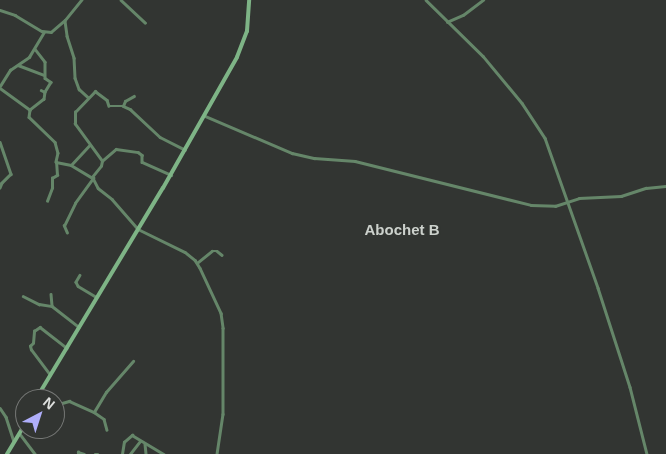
<!DOCTYPE html>
<style>
body{margin:0}
#map{position:relative;width:666px;height:454px;overflow:hidden;background:#323532;font-family:Helvetica,sans-serif}
div>[style]{position:absolute}
.minor>*{height:2.5px;margin:-1.25px;padding:0 1.25px;transform-origin:1.25px;border-radius:1.25px;background:#658669}
.secondary>*{height:4px;margin:-2px;padding:0 2px;transform-origin:2px;border-radius:2px;background:#7eb486}
span{translate:-50% -50%;white-space:nowrap;text-align:center;line-height:1.15;-webkit-text-stroke:4px #323532;paint-order:stroke}
.quarter-label{font-size:15px;color:#ccd1cc;font-weight:700}
.north{position:absolute;left:15px;top:389px;width:50px;height:50px;box-sizing:border-box;background:#323532;border:1px solid #777977;border-radius:50%;rotate:40deg;font-size:14px;font-weight:700;line-height:20px;text-align:center;color:#dee0de}
.north::after{content:'';display:block;margin:auto;width:18px;height:22px;background:#afaefa;clip-path:polygon(50% 0,100% 100%,50% 72%,0 100%)}
</style>
<div id="map">
<div class="minor">
<div style="left:121px;top:0;width:33px;rotate:43deg"></div>
<div style="left:426px;top:0;width:80px;rotate:44.5deg"></div>
<div style="left:483px;top:56px;width:61px;rotate:50.3deg"></div>
<div style="left:522px;top:103px;width:42px;rotate:56.7deg"></div>
<div style="left:545px;top:138px;width:159px;rotate:70.5deg"></div>
<div style="left:598px;top:288px;width:104px;rotate:72.1deg"></div>
<div style="left:630px;top:387px;width:69px;rotate:75.8deg"></div>
<div style="left:0;top:10px;width:16px;rotate:18deg"></div>
<div style="left:15px;top:15px;width:31px;rotate:31deg"></div>
<div style="left:42px;top:31px;width:9px;rotate:6deg"></div>
<div style="left:51px;top:32px;width:18px;rotate:-41deg"></div>
<div style="left:65px;top:20px;width:26px;rotate:-51deg"></div>
<div style="left:65px;top:21px;width:15px;rotate:82deg"></div>
<div style="left:67px;top:36px;width:23px;rotate:72deg"></div>
<div style="left:74px;top:58px;width:20px;rotate:87deg"></div>
<div style="left:75px;top:78px;width:12px;rotate:70deg"></div>
<div style="left:79px;top:89px;width:12px;rotate:42deg"></div>
<div style="left:447px;top:22px;width:17px;rotate:-24deg"></div>
<div style="left:463px;top:15px;width:25px;rotate:-37deg"></div>
<div style="left:35px;top:49px;width:16px;rotate:52deg"></div>
<div style="left:45px;top:62px;width:16px;rotate:90deg"></div>
<div style="left:45px;top:78px;width:7px;rotate:34deg"></div>
<div style="left:51px;top:82px;width:12px;rotate:121deg"></div>
<div style="left:18px;top:65px;width:28px;rotate:21deg"></div>
<div style="left:0;top:86px;width:19px;rotate:-58deg"></div>
<div style="left:10px;top:70px;width:23px;rotate:-34deg"></div>
<div style="left:29px;top:57px;width:29px;rotate:-59deg"></div>
<div style="left:0;top:88px;width:37px;rotate:36deg"></div>
<div style="left:41px;top:90px;width:4px;rotate:27deg"></div>
<div style="left:45px;top:92px;width:7px;rotate:98deg"></div>
<div style="left:44px;top:99px;width:18px;rotate:142deg"></div>
<div style="left:30px;top:110px;width:7px;rotate:98deg"></div>
<div style="left:29px;top:117px;width:36px;rotate:44deg"></div>
<div style="left:55px;top:142px;width:11px;rotate:75deg"></div>
<div style="left:58px;top:153px;width:9px;rotate:103deg"></div>
<div style="left:56px;top:162px;width:15px;rotate:11deg"></div>
<div style="left:71px;top:165px;width:26px;rotate:-47deg"></div>
<div style="left:123px;top:106px;width:5px;rotate:-68deg"></div>
<div style="left:125px;top:101px;width:10px;rotate:-29deg"></div>
<div style="left:205px;top:116px;width:95px;rotate:23deg"></div>
<div style="left:292px;top:153px;width:23px;rotate:13deg"></div>
<div style="left:314px;top:158px;width:41px;rotate:4.2deg"></div>
<div style="left:355px;top:161px;width:181px;rotate:14deg"></div>
<div style="left:531px;top:205px;width:24px;rotate:2deg"></div>
<div style="left:555px;top:206px;width:25px;rotate:-18deg"></div>
<div style="left:579px;top:198px;width:42px;rotate:-2.7deg"></div>
<div style="left:621px;top:196px;width:26px;rotate:-18deg"></div>
<div style="left:646px;top:188px;width:20px;rotate:-6deg"></div>
<div style="left:0;top:142px;width:34px;rotate:71deg"></div>
<div style="left:11px;top:174px;width:13px;rotate:135deg"></div>
<div style="left:2px;top:183px;width:5px;rotate:112deg"></div>
<div style="left:102px;top:161px;width:46px;rotate:-126.1deg"></div>
<div style="left:75px;top:124px;width:12px;rotate:-90deg"></div>
<div style="left:75px;top:112px;width:29px;rotate:-46deg"></div>
<div style="left:95px;top:91px;width:15px;rotate:37deg"></div>
<div style="left:107px;top:100px;width:6px;rotate:72deg"></div>
<div style="left:109px;top:106px;width:14px"></div>
<div style="left:123px;top:106px;width:8px;rotate:23deg"></div>
<div style="left:130px;top:109px;width:41px;rotate:43deg"></div>
<div style="left:160px;top:137px;width:28px;rotate:27deg"></div>
<div style="left:71px;top:165px;width:26px;rotate:31deg"></div>
<div style="left:93px;top:178px;width:11px;rotate:63deg"></div>
<div style="left:98px;top:188px;width:18px;rotate:38deg"></div>
<div style="left:112px;top:199px;width:40px;rotate:49deg"></div>
<div style="left:138px;top:229px;width:52px;rotate:26.1deg"></div>
<div style="left:185px;top:252px;width:13px;rotate:39deg"></div>
<div style="left:195px;top:260px;width:9px;rotate:58deg"></div>
<div style="left:200px;top:268px;width:50px;rotate:65deg"></div>
<div style="left:221px;top:313px;width:15px;rotate:82deg"></div>
<div style="left:223px;top:328px;width:86px;rotate:90deg"></div>
<div style="left:223px;top:414px;width:40px;rotate:98.5deg"></div>
<div style="left:92px;top:177px;width:14px;rotate:-51deg"></div>
<div style="left:101px;top:166px;width:5px;rotate:-79deg"></div>
<div style="left:102px;top:161px;width:18px;rotate:-41deg"></div>
<div style="left:116px;top:149px;width:22px;rotate:8deg"></div>
<div style="left:138px;top:152px;width:5px;rotate:37deg"></div>
<div style="left:142px;top:155px;width:7px;rotate:90deg"></div>
<div style="left:142px;top:162px;width:32px;rotate:24deg"></div>
<div style="left:47px;top:201px;width:14px;rotate:-69deg"></div>
<div style="left:52px;top:188px;width:10px;rotate:-90deg"></div>
<div style="left:52px;top:178px;width:6px;rotate:-31deg"></div>
<div style="left:57px;top:175px;width:13px;rotate:-94deg"></div>
<div style="left:67px;top:233px;width:8px;rotate:-113deg"></div>
<div style="left:64px;top:226px;width:25px;rotate:-64deg"></div>
<div style="left:75px;top:203px;width:31px;rotate:-54deg"></div>
<div style="left:197px;top:263px;width:19px;rotate:-39deg"></div>
<div style="left:212px;top:251px;width:5px"></div>
<div style="left:217px;top:251px;width:6px;rotate:39deg"></div>
<div style="left:80px;top:275px;width:8px;rotate:120deg"></div>
<div style="left:76px;top:282px;width:4px;rotate:63deg"></div>
<div style="left:78px;top:286px;width:21px;rotate:31deg"></div>
<div style="left:51px;top:294px;width:12px;rotate:85deg"></div>
<div style="left:23px;top:296px;width:18px;rotate:27deg"></div>
<div style="left:39px;top:304px;width:13px;rotate:9deg"></div>
<div style="left:52px;top:306px;width:34px;rotate:38deg"></div>
<div style="left:50px;top:375px;width:31px;rotate:-127deg"></div>
<div style="left:31px;top:350px;width:4px;rotate:-104deg"></div>
<div style="left:30px;top:346px;width:4px;rotate:-45deg"></div>
<div style="left:33px;top:343px;width:12px;rotate:-85deg"></div>
<div style="left:34px;top:331px;width:7px;rotate:-34deg"></div>
<div style="left:40px;top:327px;width:34px;rotate:38deg"></div>
<div style="left:38px;top:395px;width:8px;rotate:30deg"></div>
<div style="left:55px;top:405px;width:15px;rotate:-16deg"></div>
<div style="left:69px;top:401px;width:27px;rotate:24deg"></div>
<div style="left:94px;top:412px;width:12px;rotate:35deg"></div>
<div style="left:104px;top:419px;width:11px;rotate:75deg"></div>
<div style="left:0;top:408px;width:11px;rotate:56deg"></div>
<div style="left:6px;top:417px;width:25px;rotate:72deg"></div>
<div style="left:94px;top:412px;width:23px;rotate:-59deg"></div>
<div style="left:106px;top:392px;width:41px;rotate:-48.9deg"></div>
<div style="left:20px;top:434px;width:25px;rotate:53deg"></div>
<div style="left:145px;top:444px;width:10px;rotate:84deg"></div>
<div style="left:78px;top:454px;width:2px;rotate:-90deg"></div>
<div style="left:78px;top:452px;width:6px;rotate:18deg"></div>
<div style="left:95px;top:454px;width:3px"></div>
<div style="left:122px;top:454px;width:12px;rotate:-81deg"></div>
<div style="left:124px;top:442px;width:11px;rotate:-41deg"></div>
<div style="left:132px;top:435px;width:37px;rotate:31deg"></div>
<div style="left:130px;top:454px;width:16px;rotate:-52deg"></div>
</div>
<div class="secondary">
<div style="left:36px;top:399px;width:246px;rotate:-59deg"></div>
<div style="left:163px;top:188px;width:150px;rotate:-60.5deg"></div>
<div style="left:237px;top:57px;width:28px;rotate:-69deg"></div>
<div style="left:247px;top:31px;width:31px;rotate:-86deg"></div>
<div style="left:7px;top:454px;width:35px;rotate:-59deg"></div>
</div>
<div class="quarter-label">
<span style="left:402px;top:230px">Abochet B</span>
</div>
<div class="north">N</div>
</div>
